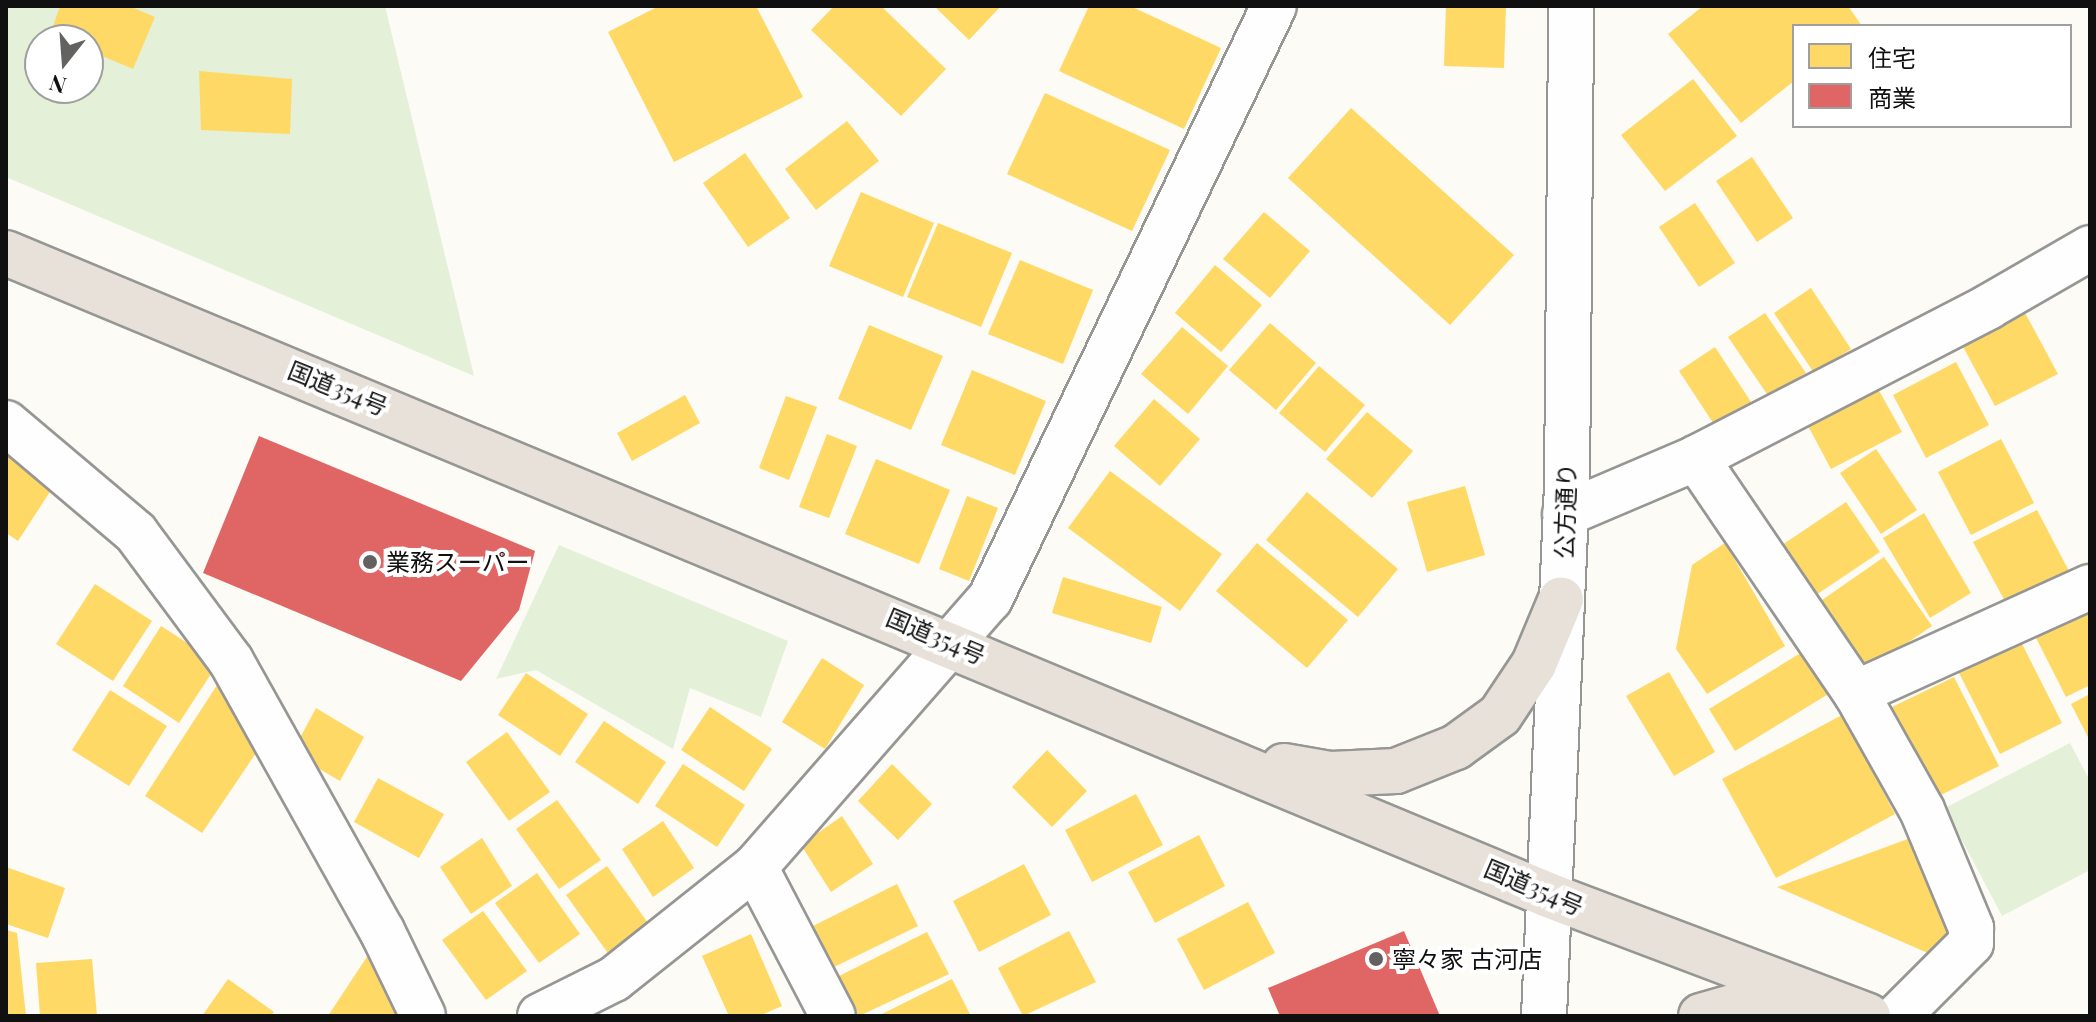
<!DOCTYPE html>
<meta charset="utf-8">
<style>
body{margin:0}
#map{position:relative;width:2096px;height:1022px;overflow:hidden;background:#fcfbf6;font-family:"Playfair Display","Noto Sans JP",serif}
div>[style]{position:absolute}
.green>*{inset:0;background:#e5f0d8}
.homes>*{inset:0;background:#ffd966}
.shops>*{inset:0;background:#e06666}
.roads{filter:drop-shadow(2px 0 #969694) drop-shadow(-2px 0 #969694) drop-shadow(0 2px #969694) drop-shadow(0 -2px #969694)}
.minor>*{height:44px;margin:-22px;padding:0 22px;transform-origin:22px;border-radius:22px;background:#fffefe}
.highway>*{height:44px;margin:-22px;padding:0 22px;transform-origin:22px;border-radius:22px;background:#e8e1d9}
.dots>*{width:22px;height:22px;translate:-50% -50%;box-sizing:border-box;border:4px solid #fff;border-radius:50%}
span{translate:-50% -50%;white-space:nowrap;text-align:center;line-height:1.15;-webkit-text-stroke:8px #fff;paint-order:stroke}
.street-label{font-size:24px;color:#101010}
.poi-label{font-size:24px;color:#101010}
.left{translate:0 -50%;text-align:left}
.frame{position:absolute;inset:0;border:8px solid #101010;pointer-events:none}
.legend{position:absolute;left:1792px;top:24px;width:280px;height:104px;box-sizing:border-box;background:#fff;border:2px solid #9f9f9f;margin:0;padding:10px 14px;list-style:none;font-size:24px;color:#101010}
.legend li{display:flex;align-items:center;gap:16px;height:40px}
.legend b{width:40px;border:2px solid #9f9f9f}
.north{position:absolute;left:24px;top:24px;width:80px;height:80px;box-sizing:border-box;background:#fff;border:2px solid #9f9f9f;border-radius:50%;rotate:197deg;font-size:22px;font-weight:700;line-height:32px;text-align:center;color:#101010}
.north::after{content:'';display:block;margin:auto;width:28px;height:36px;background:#636260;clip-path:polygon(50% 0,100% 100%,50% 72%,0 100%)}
</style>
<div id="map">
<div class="green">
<div style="clip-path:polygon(evenodd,6px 6px,385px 6px,474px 376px,6px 177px,6px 6px,40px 40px,88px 40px,88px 88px,40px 88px,40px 40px)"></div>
<div style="clip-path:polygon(559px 545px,788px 641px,761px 717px,690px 688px,673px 749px,536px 670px,496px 679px)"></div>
<div style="clip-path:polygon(2070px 743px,2090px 781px,2090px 870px,2002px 916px,1945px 808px)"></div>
</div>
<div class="homes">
<div style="clip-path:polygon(60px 6px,129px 6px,155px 17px,133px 69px,88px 50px,88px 40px,50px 35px)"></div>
<div style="clip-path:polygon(659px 6px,756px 6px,803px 97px,674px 162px,608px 32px)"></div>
<div style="clip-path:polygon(834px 6px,881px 6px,946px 69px,901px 116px,811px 30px)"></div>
<div style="clip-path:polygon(934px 6px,1001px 6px,969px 40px)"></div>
<div style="clip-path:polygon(1089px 6px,1130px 6px,1221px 48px,1184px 129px,1059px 71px)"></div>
<div style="clip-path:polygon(1446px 6px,1506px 6px,1504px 68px,1444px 66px)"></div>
<div style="clip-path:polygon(1703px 6px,1848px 6px,1862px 26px,1794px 26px,1794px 81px,1741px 123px,1668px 34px)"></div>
<div style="clip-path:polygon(199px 71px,292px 79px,290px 134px,201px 130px)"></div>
<div style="clip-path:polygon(1693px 79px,1737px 136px,1665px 191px,1621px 135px)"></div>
<div style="clip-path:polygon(1045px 93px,1170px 150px,1132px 231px,1007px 174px)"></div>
<div style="clip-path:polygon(1351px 108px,1514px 255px,1450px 325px,1288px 178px)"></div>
<div style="clip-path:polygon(847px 121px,879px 161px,816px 210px,785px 169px)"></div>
<div style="clip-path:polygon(745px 153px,790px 218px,748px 247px,703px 183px)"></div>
<div style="clip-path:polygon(1752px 157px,1793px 218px,1757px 242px,1716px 181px)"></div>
<div style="clip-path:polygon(861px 192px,934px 223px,903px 297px,829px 266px)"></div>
<div style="clip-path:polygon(1695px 203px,1735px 263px,1699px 287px,1659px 227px)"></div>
<div style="clip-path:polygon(1264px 212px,1310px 251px,1270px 298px,1223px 259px)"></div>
<div style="clip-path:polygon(938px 223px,1012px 253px,981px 327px,907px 297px)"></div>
<div style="clip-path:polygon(1020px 260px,1093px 290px,1063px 364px,988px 334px)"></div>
<div style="clip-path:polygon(1215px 265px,1262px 305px,1221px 352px,1175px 313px)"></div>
<div style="clip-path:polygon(1811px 288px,1851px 349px,1814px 373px,1774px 313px)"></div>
<div style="clip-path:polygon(2024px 311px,2058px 374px,1995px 406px,1961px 343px)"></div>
<div style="clip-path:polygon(1765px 313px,1806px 373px,1769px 397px,1728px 337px)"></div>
<div style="clip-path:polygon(1270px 323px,1316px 363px,1276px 410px,1229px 370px)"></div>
<div style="clip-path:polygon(869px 325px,943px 356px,911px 430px,838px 399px)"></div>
<div style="clip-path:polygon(1182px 327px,1228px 366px,1188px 414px,1141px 374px)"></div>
<div style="clip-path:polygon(1715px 347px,1755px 408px,1719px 432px,1679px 371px)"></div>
<div style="clip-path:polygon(1956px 362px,1989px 425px,1926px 458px,1893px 395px)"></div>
<div style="clip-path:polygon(1319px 366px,1365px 405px,1325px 452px,1279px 413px)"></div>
<div style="clip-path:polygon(972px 370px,1046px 401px,1015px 475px,941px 445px)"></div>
<div style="clip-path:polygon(1877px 387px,1902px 432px,1831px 469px,1807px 424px)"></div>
<div style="clip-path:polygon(685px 395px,700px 423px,632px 461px,617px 433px)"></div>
<div style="clip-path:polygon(786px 396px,817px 407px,789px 480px,759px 468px)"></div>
<div style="clip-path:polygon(1154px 399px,1200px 439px,1160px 486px,1114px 446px)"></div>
<div style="clip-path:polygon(1367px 412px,1413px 451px,1372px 498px,1326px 459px)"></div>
<div style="clip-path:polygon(827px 434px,857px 446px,829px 518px,799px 507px)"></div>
<div style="clip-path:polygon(2001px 439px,2034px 503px,1971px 535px,1938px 472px)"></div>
<div style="clip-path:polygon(6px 449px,57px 481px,18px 541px,6px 533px)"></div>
<div style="clip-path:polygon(1876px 449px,1917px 510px,1881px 534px,1840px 473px)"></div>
<div style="clip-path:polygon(876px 459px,950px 490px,919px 564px,845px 534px)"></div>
<div style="clip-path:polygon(1110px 471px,1222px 554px,1180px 611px,1068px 528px)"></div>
<div style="clip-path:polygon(1465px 486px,1485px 555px,1427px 572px,1407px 502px)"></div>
<div style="clip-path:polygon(1307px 492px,1398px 569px,1358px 617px,1266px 540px)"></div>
<div style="clip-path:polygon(967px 496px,998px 508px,969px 581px,939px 569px)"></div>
<div style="clip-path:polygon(1846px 502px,1880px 552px,1807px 601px,1773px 551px)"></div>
<div style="clip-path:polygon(2037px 510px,2070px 573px,2007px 605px,1973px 542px)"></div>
<div style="clip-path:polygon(1924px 513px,1971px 593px,1930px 618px,1883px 538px)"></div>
<div style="clip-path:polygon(1257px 543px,1348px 620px,1307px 668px,1216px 591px)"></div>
<div style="clip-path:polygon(1725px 543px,1785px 646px,1707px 694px,1676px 649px,1692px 565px)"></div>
<div style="clip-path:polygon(1884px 557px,1932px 626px,1860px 675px,1812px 607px)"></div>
<div style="clip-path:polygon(1063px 577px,1162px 607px,1151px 643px,1052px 613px)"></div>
<div style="clip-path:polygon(95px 584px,152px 621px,113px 681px,56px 644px)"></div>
<div style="clip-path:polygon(2090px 605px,2090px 685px,2066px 697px,2034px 634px)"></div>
<div style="clip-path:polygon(161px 626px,218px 663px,179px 723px,123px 686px)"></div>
<div style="clip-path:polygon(2017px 634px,2062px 723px,2000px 754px,1955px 665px)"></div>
<div style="clip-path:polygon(1804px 651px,1830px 693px,1735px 751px,1709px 709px)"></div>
<div style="clip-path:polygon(822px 658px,864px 685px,825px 749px,782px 722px)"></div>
<div style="clip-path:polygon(1669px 672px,1715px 752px,1674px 776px,1626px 696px)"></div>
<div style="clip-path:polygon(526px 673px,588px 714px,560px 756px,498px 715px)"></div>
<div style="clip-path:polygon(1954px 677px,1999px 766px,1937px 797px,1892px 707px)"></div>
<div style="clip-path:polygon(221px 679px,256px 753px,202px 833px,145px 796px)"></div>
<div style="clip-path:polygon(110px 690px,167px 726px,129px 786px,72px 750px)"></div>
<div style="clip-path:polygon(2090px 694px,2090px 741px,2071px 704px)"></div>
<div style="clip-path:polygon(710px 707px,772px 749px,744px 791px,681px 750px)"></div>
<div style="clip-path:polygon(316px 708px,364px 737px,340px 781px,292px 753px)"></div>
<div style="clip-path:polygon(1842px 715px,1895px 814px,1776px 878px,1722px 779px)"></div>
<div style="clip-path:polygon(604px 721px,666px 762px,638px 804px,575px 762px)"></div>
<div style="clip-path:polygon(507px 732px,550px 792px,509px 821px,466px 762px)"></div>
<div style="clip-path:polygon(1047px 750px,1087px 791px,1052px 827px,1012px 787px)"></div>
<div style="clip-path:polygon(683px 764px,745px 805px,717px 847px,655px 806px)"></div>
<div style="clip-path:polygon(892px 764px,932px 804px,898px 840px,858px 801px)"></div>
<div style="clip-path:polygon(378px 778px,444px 814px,419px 858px,354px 822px)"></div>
<div style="clip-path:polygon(1136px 794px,1163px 845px,1092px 882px,1065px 830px)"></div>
<div style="clip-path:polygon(557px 800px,601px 860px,559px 889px,516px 829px)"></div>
<div style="clip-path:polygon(842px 816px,873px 864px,831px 892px,801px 845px)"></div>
<div style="clip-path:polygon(663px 821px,694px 868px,653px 897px,622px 849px)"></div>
<div style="clip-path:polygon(1199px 835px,1225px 886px,1155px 923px,1128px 872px)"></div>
<div style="clip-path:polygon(1916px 836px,1952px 935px,1930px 954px,1777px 887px)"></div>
<div style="clip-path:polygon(482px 838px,512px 886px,471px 914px,440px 867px)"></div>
<div style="clip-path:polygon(1024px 864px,1051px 915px,979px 952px,953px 901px)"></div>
<div style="clip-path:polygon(607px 866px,651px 927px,610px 956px,566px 895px)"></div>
<div style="clip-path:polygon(6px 867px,65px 888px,48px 938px,6px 924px)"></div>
<div style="clip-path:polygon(537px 873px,580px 934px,539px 963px,495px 903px)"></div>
<div style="clip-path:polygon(897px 884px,918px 926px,830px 969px,809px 928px)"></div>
<div style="clip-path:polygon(1248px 902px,1275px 953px,1204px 990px,1177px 939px)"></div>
<div style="clip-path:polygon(483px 911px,527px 971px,486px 1000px,442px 940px)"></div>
<div style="clip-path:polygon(6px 930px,17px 933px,26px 1016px,6px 1016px)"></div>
<div style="clip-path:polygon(1069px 931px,1096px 982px,1023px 1016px,998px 968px)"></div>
<div style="clip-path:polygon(927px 932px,949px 974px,859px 1016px,839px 976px)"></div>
<div style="clip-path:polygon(751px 934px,782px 1006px,759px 1016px,729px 1016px,702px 956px)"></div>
<div style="clip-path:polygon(376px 943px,399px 1016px,328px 1016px)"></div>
<div style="clip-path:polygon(92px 959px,97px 1016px,40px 1016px,36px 963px)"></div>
<div style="clip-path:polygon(228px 979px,274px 1012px,271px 1016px,202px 1016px)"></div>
<div style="clip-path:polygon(952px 979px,971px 1016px,878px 1016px)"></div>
</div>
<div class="shops">
<div style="clip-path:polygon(259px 436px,535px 551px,519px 610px,461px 681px,203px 573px)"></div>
<div style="clip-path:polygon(1404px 931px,1440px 1016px,1280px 1016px,1268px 988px)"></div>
</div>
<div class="roads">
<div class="minor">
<div style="left:6px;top:423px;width:170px;rotate:40.2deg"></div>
<div style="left:136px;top:533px;width:159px;rotate:53.4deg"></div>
<div style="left:231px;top:661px;width:309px;rotate:60.8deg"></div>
<div style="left:382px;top:931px;width:94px;rotate:64.2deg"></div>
<div style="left:1696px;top:458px;width:284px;rotate:55.8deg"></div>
<div style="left:1856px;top:693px;width:134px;rotate:60.6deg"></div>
<div style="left:1922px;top:810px;width:128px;rotate:67.4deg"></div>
<div style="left:1971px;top:928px;width:15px;rotate:90deg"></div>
<div style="left:1971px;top:943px;width:103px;rotate:135deg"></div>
<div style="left:1565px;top:514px;width:142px;rotate:-23.1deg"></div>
<div style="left:1696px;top:458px;width:329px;rotate:-27.3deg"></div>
<div style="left:1988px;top:307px;width:118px;rotate:-30deg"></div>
<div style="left:1856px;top:693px;width:257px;rotate:-24.4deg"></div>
<div style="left:755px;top:867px;width:168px;rotate:62.4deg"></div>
<div style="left:540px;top:1016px;width:83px;rotate:-26.6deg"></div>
<div style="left:614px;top:979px;width:180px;rotate:-38.5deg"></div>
<div style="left:755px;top:867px;width:356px;rotate:-48.8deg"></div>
<div style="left:990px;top:599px;width:657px;rotate:-64.41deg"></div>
<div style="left:1544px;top:1016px;width:530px;rotate:-87.52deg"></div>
<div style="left:1567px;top:486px;width:480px;rotate:-89.5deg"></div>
</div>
<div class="highway">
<div style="left:6px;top:253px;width:1670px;rotate:22.6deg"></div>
<div style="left:1548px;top:895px;width:342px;rotate:20.7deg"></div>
<div style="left:1284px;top:766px;width:48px;rotate:9.7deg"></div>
<div style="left:1331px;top:774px;width:65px;rotate:-2.6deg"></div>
<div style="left:1396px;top:771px;width:65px;rotate:-21.8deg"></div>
<div style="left:1456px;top:747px;width:54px;rotate:-36deg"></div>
<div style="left:1500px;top:715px;width:61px;rotate:-56.3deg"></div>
<div style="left:1534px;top:664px;width:70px;rotate:-67.4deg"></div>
<div style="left:1701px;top:1016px;width:40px;rotate:-16deg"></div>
<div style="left:1739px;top:1005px;width:70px"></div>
</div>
</div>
<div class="dots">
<div style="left:370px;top:562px;background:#636260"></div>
<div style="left:1376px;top:959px;background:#636260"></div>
</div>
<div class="street-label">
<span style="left:338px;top:388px;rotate:22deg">国道354号</span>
<span style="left:1565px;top:511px;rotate:-88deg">公方通り</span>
<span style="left:936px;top:636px;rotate:23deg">国道354号</span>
<span style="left:1534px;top:887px;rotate:23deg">国道354号</span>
</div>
<div class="poi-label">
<span class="left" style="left:386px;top:562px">業務スーパー</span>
<span class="left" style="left:1392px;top:959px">寧々家 古河店</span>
</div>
<div class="frame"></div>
<ul class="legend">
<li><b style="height:22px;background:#ffd966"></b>住宅</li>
<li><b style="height:22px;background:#e06666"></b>商業</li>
</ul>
<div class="north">N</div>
</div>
